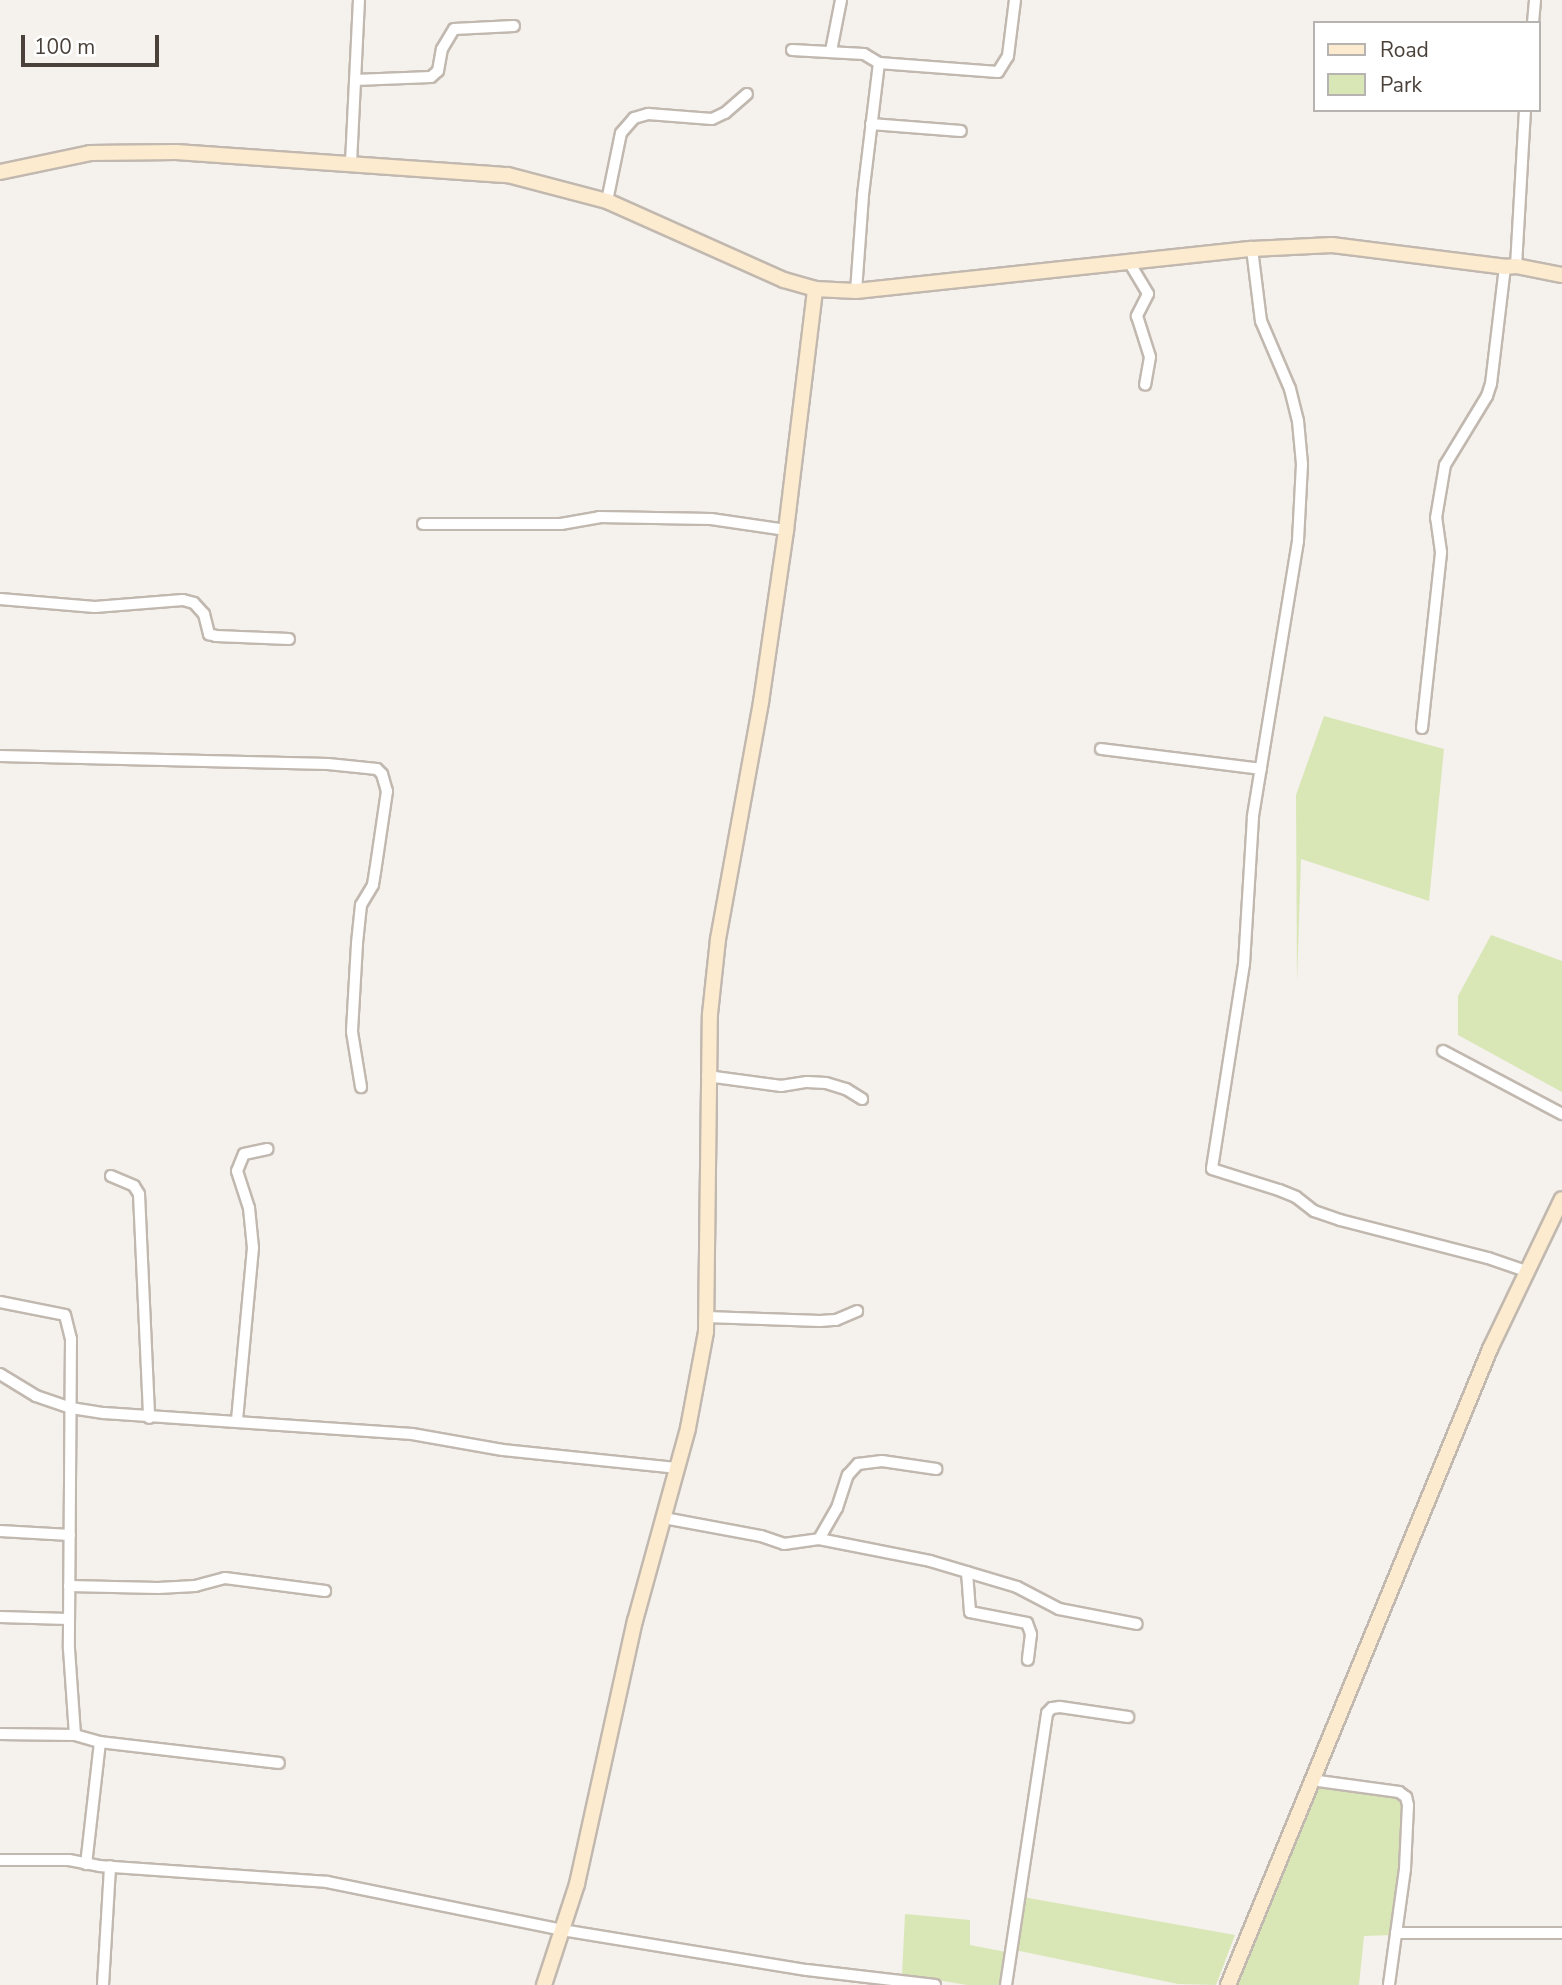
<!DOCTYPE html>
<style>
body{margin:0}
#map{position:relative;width:1562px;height:1985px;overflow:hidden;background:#f5f1ec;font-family:"Nunito Sans",sans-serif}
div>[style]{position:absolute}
.green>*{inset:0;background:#d9e7b7}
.roads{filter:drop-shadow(2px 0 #c1b8af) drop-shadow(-2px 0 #c1b8af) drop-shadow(0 2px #c1b8af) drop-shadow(0 -2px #c1b8af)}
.street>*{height:10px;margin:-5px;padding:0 5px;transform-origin:5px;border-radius:5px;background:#fff}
.secondary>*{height:14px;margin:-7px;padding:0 7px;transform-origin:7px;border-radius:7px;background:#fcebcf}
span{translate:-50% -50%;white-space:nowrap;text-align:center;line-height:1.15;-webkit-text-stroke:6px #fff;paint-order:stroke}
.legend{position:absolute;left:1313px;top:21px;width:228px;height:91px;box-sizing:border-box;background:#fff;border:2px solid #b7b3b0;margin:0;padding:9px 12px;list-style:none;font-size:21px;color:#4a413a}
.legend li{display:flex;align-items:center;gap:14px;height:35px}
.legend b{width:35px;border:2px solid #b7b3b0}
.scale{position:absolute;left:21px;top:35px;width:138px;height:32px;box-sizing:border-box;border:4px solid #4a413a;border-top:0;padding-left:9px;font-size:21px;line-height:24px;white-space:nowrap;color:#4a413a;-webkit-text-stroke:5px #fff;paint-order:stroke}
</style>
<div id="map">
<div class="green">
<div style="clip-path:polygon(1324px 716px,1444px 749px,1429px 901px,1301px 859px,1297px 983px,1296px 795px)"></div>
<div style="clip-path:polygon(1491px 935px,1562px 961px,1562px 1092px,1458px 1035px,1458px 996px)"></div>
<div style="clip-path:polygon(1318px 1786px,1398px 1797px,1402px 1800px,1401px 1882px,1393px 1935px,1364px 1936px,1359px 1985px,1237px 1985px)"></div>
<div style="clip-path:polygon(1023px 1897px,1235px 1935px,1216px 1985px,1178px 1984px,1015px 1950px)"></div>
<div style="clip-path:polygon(905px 1914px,970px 1920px,970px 1945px,1006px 1952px,1003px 1985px,967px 1985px,902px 1974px)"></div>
</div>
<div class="roads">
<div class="street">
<div style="left:1533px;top:23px;width:23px;rotate:-85deg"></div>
<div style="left:792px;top:50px;width:72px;rotate:3.2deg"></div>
<div style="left:864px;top:54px;width:17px;rotate:31deg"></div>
<div style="left:879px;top:63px;width:119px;rotate:4.3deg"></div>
<div style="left:998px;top:72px;width:19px;rotate:-58deg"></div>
<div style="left:1008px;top:56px;width:56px;rotate:-82.9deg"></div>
<div style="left:831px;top:51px;width:52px;rotate:-78.9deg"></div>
<div style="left:355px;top:80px;width:76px;rotate:-2.3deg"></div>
<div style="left:431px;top:77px;width:9px;rotate:-41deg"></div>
<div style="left:438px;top:71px;width:22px;rotate:-80deg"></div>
<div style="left:442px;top:49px;width:23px;rotate:-59deg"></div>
<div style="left:454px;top:29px;width:60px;rotate:-2.9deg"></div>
<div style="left:871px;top:124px;width:90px;rotate:4.4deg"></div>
<div style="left:351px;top:163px;width:163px;rotate:-87.2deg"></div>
<div style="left:607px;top:201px;width:69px;rotate:-78.4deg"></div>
<div style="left:621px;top:133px;width:20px;rotate:-49deg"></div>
<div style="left:634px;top:118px;width:15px;rotate:-16deg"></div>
<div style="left:648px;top:114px;width:64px;rotate:4.5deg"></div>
<div style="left:712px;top:119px;width:14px;rotate:-25deg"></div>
<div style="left:725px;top:113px;width:29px;rotate:-41deg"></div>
<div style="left:1252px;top:249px;width:73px;rotate:82.9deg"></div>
<div style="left:1261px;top:321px;width:74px;rotate:66.9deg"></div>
<div style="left:1290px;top:389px;width:33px;rotate:76deg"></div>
<div style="left:1298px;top:421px;width:43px;rotate:84.7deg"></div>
<div style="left:1302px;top:464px;width:77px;rotate:93deg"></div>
<div style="left:1298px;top:541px;width:280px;rotate:99.3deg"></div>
<div style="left:1253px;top:817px;width:147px;rotate:93.5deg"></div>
<div style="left:1244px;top:964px;width:207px;rotate:98.9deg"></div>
<div style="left:1212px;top:1169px;width:70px;rotate:17.4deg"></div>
<div style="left:1279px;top:1190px;width:18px;rotate:22deg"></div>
<div style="left:1296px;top:1197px;width:23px;rotate:38deg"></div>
<div style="left:1314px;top:1211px;width:28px;rotate:19deg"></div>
<div style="left:1340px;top:1220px;width:153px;rotate:14.4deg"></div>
<div style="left:1488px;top:1258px;width:40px;rotate:18.9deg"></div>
<div style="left:1129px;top:262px;width:37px;rotate:59deg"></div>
<div style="left:1148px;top:294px;width:25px;rotate:117deg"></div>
<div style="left:1137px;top:316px;width:43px;rotate:72.4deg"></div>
<div style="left:1150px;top:357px;width:28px;rotate:100deg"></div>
<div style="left:1516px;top:266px;width:156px;rotate:-86.7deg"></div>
<div style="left:856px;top:291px;width:96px;rotate:-85.8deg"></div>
<div style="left:863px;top:195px;width:133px;rotate:-83.1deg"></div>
<div style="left:423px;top:524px;width:138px"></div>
<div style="left:561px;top:524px;width:39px;rotate:-10deg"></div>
<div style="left:599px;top:517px;width:112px;rotate:1deg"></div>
<div style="left:711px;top:519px;width:76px;rotate:8.3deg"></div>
<div style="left:0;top:599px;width:95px;rotate:4.8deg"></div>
<div style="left:95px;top:607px;width:88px;rotate:-4.5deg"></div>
<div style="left:183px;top:600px;width:11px;rotate:15deg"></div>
<div style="left:194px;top:603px;width:15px;rotate:48deg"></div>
<div style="left:204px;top:614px;width:21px;rotate:76deg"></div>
<div style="left:209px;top:634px;width:7px;rotate:16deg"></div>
<div style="left:216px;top:636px;width:73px;rotate:2.4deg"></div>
<div style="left:1422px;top:728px;width:177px;rotate:-83.8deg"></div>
<div style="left:1441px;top:552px;width:34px;rotate:-98deg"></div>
<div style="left:1436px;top:518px;width:54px;rotate:-80.4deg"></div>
<div style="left:1445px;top:465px;width:81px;rotate:-58.7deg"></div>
<div style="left:1487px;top:396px;width:13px;rotate:-72deg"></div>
<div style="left:1491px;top:384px;width:118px;rotate:-83.2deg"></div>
<div style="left:1101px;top:749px;width:161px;rotate:7.1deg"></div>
<div style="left:0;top:756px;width:328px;rotate:1.4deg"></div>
<div style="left:328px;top:764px;width:49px;rotate:5.8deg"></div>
<div style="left:377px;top:769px;width:7px;rotate:45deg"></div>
<div style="left:382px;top:774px;width:18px;rotate:74deg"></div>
<div style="left:387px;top:791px;width:82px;rotate:98.4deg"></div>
<div style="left:375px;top:872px;width:13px;rotate:99deg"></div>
<div style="left:373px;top:885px;width:23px;rotate:121deg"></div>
<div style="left:361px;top:905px;width:39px;rotate:96deg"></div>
<div style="left:357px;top:944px;width:88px;rotate:93.3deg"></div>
<div style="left:352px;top:1032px;width:56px;rotate:80.7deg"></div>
<div style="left:1443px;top:1051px;width:135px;rotate:27.9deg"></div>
<div style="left:707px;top:1076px;width:75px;rotate:7.7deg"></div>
<div style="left:781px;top:1086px;width:26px;rotate:-9deg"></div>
<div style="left:807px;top:1082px;width:19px;rotate:3deg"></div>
<div style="left:826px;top:1083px;width:21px;rotate:17deg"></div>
<div style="left:846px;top:1089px;width:19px;rotate:32deg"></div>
<div style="left:111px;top:1176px;width:25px;rotate:23deg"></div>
<div style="left:134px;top:1186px;width:9px;rotate:58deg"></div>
<div style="left:139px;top:1194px;width:224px;rotate:87.4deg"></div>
<div style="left:0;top:1302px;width:66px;rotate:11.3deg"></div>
<div style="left:65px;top:1315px;width:25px;rotate:76deg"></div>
<div style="left:71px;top:1339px;width:310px;rotate:90.4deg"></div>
<div style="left:69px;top:1649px;width:86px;rotate:86deg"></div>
<div style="left:75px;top:1735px;width:26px;rotate:16deg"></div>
<div style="left:100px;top:1742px;width:123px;rotate:96.5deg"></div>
<div style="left:706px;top:1317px;width:114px;rotate:2deg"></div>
<div style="left:820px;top:1321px;width:16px;rotate:-4deg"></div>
<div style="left:836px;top:1320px;width:23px;rotate:-23deg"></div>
<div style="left:0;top:1374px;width:42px;rotate:31.4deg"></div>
<div style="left:36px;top:1396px;width:37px;rotate:19deg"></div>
<div style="left:71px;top:1408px;width:33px;rotate:9deg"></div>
<div style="left:104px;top:1413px;width:309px;rotate:3.9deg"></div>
<div style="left:412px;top:1434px;width:92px;rotate:10deg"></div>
<div style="left:503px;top:1450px;width:176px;rotate:5.9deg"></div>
<div style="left:237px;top:1420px;width:173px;rotate:-84.7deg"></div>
<div style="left:253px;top:1248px;width:40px;rotate:-95.7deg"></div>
<div style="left:249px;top:1208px;width:39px;rotate:-108deg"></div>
<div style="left:237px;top:1171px;width:18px;rotate:-68deg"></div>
<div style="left:244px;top:1154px;width:24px;rotate:-12deg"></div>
<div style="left:664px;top:1518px;width:99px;rotate:10.5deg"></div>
<div style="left:761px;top:1536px;width:24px;rotate:19deg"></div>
<div style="left:784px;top:1544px;width:35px;rotate:-8deg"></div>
<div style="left:819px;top:1539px;width:113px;rotate:11.2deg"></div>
<div style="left:930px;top:1561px;width:91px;rotate:16.6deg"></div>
<div style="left:1017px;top:1587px;width:47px;rotate:27.6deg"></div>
<div style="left:1059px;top:1609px;width:79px;rotate:10.9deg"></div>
<div style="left:0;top:1531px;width:70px;rotate:3.3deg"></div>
<div style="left:819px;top:1539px;width:36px;rotate:-60deg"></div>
<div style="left:837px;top:1508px;width:35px;rotate:-72deg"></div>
<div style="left:848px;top:1475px;width:15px;rotate:-48deg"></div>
<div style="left:858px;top:1464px;width:24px;rotate:-7deg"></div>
<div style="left:882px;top:1461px;width:55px;rotate:8.4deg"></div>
<div style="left:967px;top:1572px;width:40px;rotate:85.7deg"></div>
<div style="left:970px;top:1612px;width:58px;rotate:10.9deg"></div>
<div style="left:1027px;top:1623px;width:12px;rotate:70deg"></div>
<div style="left:1031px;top:1634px;width:26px;rotate:97deg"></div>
<div style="left:69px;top:1586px;width:89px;rotate:1.3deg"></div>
<div style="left:158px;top:1588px;width:37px;rotate:-3deg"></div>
<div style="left:195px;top:1586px;width:31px;rotate:-15deg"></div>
<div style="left:225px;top:1578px;width:101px;rotate:7.4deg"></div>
<div style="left:0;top:1617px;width:68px;rotate:1.7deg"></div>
<div style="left:0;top:1734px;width:75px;rotate:0.8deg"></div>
<div style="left:100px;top:1742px;width:180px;rotate:6.7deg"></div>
<div style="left:1311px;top:1780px;width:89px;rotate:7.8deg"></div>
<div style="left:1399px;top:1792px;width:9px;rotate:36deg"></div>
<div style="left:1406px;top:1797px;width:8px;rotate:76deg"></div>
<div style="left:1408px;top:1805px;width:64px;rotate:92.7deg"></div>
<div style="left:1405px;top:1869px;width:117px;rotate:97.9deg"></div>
<div style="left:0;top:1860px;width:69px"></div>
<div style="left:69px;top:1860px;width:32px;rotate:11deg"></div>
<div style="left:100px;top:1866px;width:228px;rotate:4deg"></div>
<div style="left:327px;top:1882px;width:240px;rotate:11.5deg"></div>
<div style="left:562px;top:1930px;width:248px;rotate:9.3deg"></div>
<div style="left:807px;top:1970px;width:129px;rotate:6.7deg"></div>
<div style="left:1396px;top:1933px;width:166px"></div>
<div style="left:103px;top:1985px;width:119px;rotate:-86.6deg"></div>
<div style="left:1006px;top:1985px;width:275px;rotate:-81.4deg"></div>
<div style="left:1047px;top:1713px;width:7px;rotate:-45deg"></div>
<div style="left:1052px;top:1708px;width:8px;rotate:-7deg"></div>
<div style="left:1060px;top:1707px;width:69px;rotate:8.4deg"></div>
</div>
<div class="secondary">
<div style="left:0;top:172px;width:92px;rotate:-11.9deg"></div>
<div style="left:90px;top:153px;width:86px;rotate:-0.7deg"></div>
<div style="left:176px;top:152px;width:333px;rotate:4deg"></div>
<div style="left:508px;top:175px;width:102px;rotate:14.7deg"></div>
<div style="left:607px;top:201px;width:194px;rotate:24.1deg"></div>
<div style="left:784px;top:280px;width:32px;rotate:16deg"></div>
<div style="left:815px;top:289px;width:41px;rotate:2.8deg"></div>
<div style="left:856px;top:291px;width:398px;rotate:-6.1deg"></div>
<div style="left:1252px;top:249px;width:80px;rotate:-2.9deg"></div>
<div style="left:1332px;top:245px;width:174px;rotate:7.2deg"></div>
<div style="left:1505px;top:267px;width:11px;rotate:-5deg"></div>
<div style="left:1516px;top:266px;width:47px;rotate:11.1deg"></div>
<div style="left:544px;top:1985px;width:106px;rotate:-71.9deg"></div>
<div style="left:577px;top:1884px;width:269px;rotate:-77.6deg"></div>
<div style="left:635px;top:1621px;width:200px;rotate:-74.6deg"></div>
<div style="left:688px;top:1428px;width:98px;rotate:-79.4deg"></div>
<div style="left:706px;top:1332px;width:318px;rotate:-89.3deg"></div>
<div style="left:710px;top:1014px;width:75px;rotate:-83.9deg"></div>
<div style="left:718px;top:939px;width:241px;rotate:-79.7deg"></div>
<div style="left:761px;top:702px;width:174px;rotate:-81.7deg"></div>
<div style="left:786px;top:530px;width:243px;rotate:-83.1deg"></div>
<div style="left:1228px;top:1985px;width:688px;rotate:-67.61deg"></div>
<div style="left:1490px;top:1349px;width:166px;rotate:-64.4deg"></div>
</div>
</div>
<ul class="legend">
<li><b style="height:9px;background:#fcebcf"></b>Road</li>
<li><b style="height:19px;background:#d9e7b7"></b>Park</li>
</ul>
<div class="scale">100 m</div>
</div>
